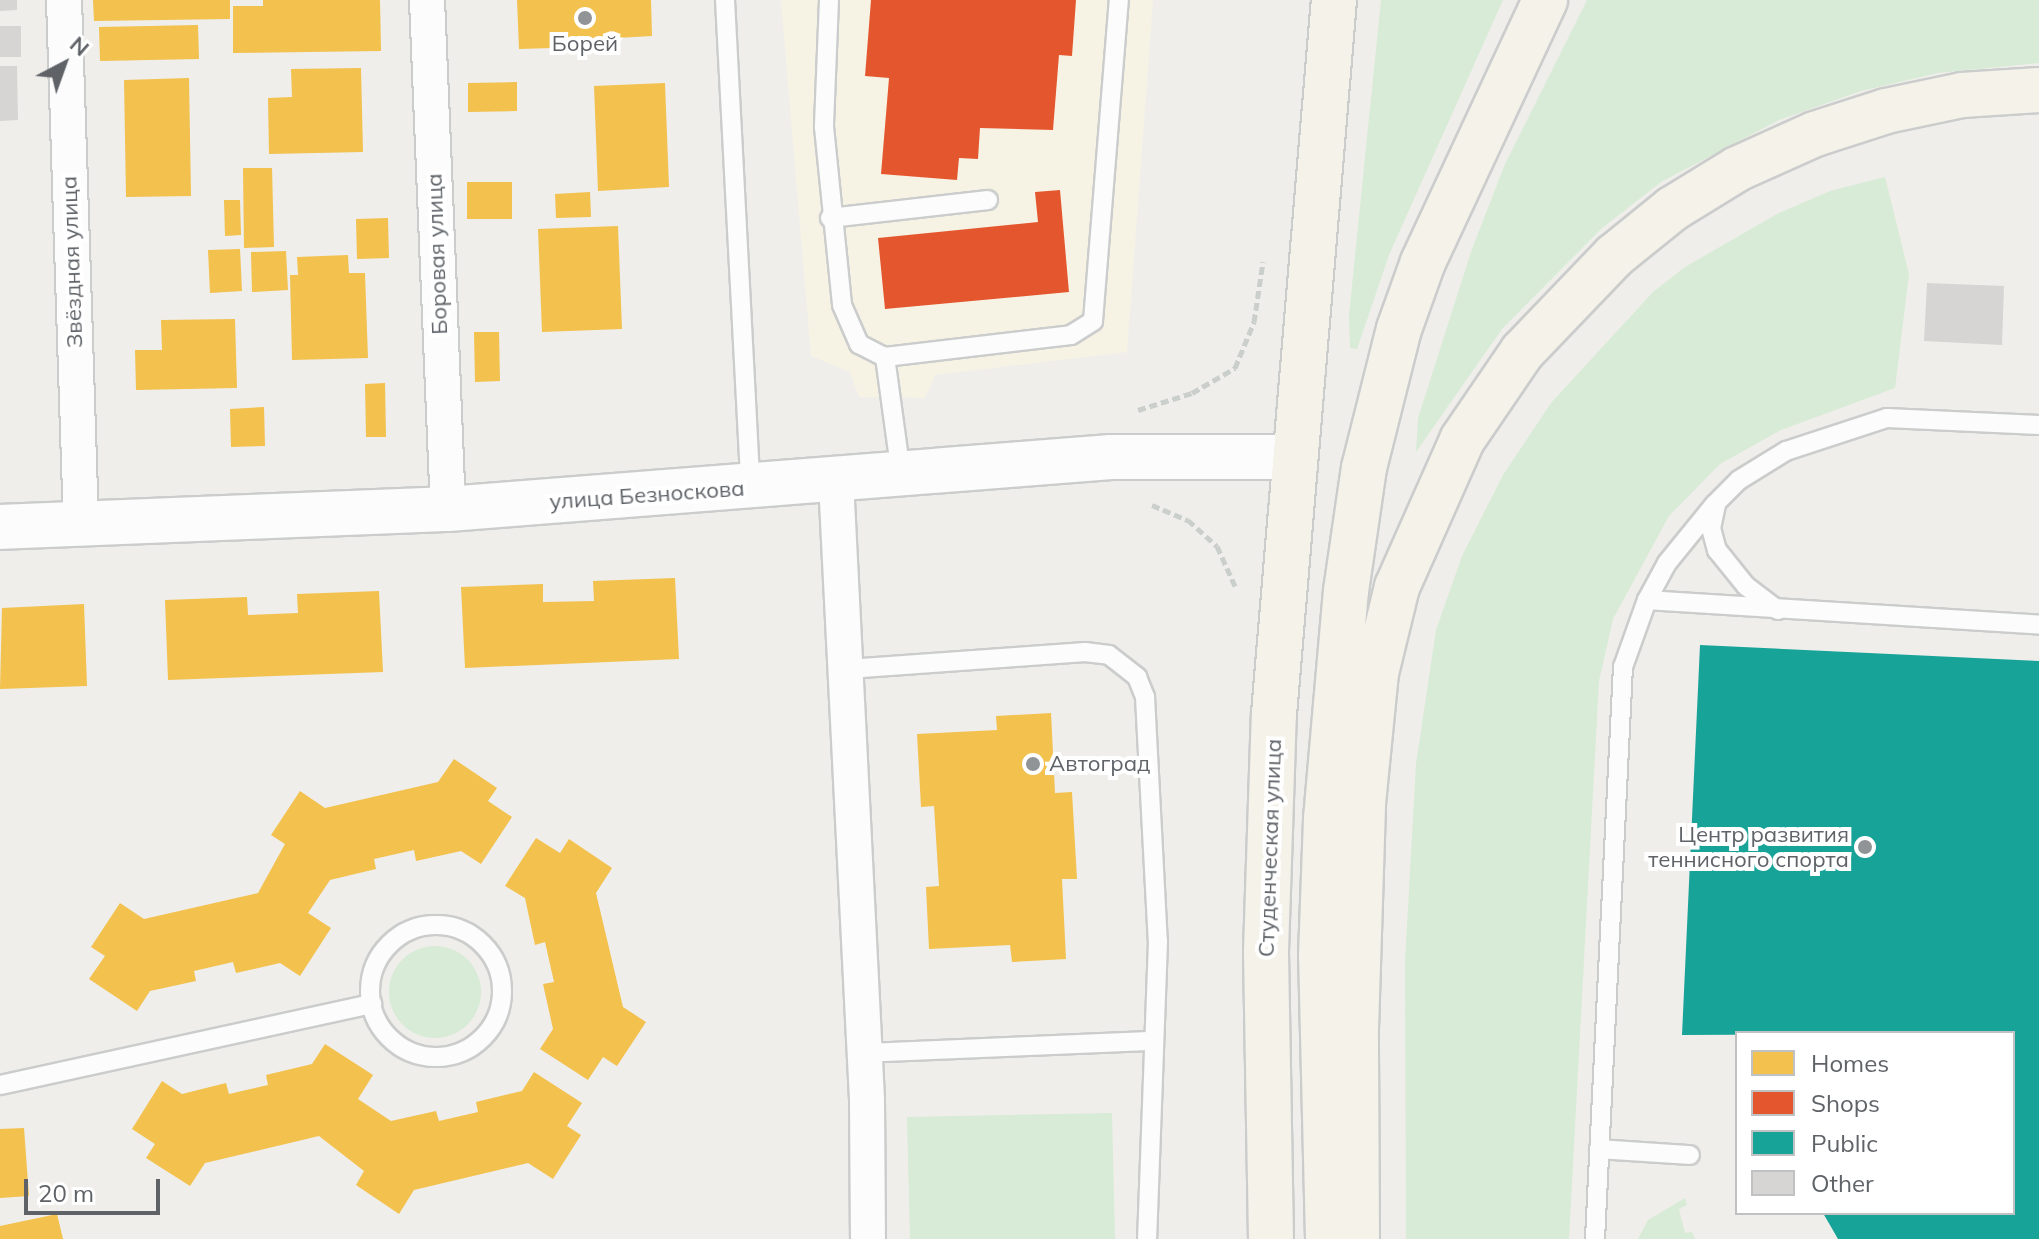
<!DOCTYPE html>
<meta charset="utf-8">
<style>
body{margin:0}
#map{position:relative;width:2039px;height:1239px;overflow:hidden;background:#efeeea;font-family:Mulish,sans-serif}
div>[style]{position:absolute}
.commercial>*{inset:0;background:#f7f3e4}
.green>*{inset:0;background:#d8ebd6}
.round{border-radius:50%}
.homes>*{inset:0;background:#f2c14e}
.shops>*{inset:0;background:#e4572e}
.public>*{inset:0;background:#17a398}
.building>*{inset:0;background:#d6d5d3}
.path>*{height:5px;margin-top:-2.5px;transform-origin:0;background:repeating-linear-gradient(90deg,#cacfcc 0 8px,transparent 0 12px)}
.roads{filter:drop-shadow(2px 0 #cbcccc) drop-shadow(-2px 0 #cbcccc) drop-shadow(0 2px #cbcccc) drop-shadow(0 -2px #cbcccc)}
.service>*{height:18px;margin:-9px;padding:0 9px;transform-origin:9px;border-radius:9px;background:#fdfcfc}
.service>.ring{margin:-9px;padding:0;box-sizing:content-box;background:none;border:18px solid #fdfcfc;border-radius:50%}
.minor>*{height:34px;margin:-17px;padding:0 17px;transform-origin:17px;border-radius:17px;background:#fdfcfc}
.secondary>*{height:44px;margin:-22px;padding:0 22px;transform-origin:22px;border-radius:22px;background:#fdfcfc}
.primary>*{height:44px;margin:-22px;padding:0 22px;transform-origin:22px;border-radius:22px;background:#f4f2e9}
.dots>*{width:22px;height:22px;translate:-50% -50%;box-sizing:border-box;border:4px solid #fff;border-radius:50%}
span{translate:-50% -50%;white-space:nowrap;text-align:center;line-height:1.15;-webkit-text-stroke:8px #fff;paint-order:stroke}
.poi-label{font-size:22px;color:#5f6368}
.left{translate:0 -50%;text-align:left}
.right{translate:-100% -50%;text-align:right}
.street-label{font-size:22px;color:#5f6368}
.legend{position:absolute;left:1735px;top:1031px;width:280px;height:184px;box-sizing:border-box;background:#fff;border:2px solid #bfc1c3;margin:0;padding:10px 14px;list-style:none;font-size:24px;color:#5f6368}
.legend li{display:flex;align-items:center;gap:16px;height:40px}
.legend b{width:40px;border:2px solid #bfc1c3}
.north{position:absolute;left:24px;top:24px;width:80px;height:80px;-webkit-text-stroke:6px #fff;paint-order:stroke;rotate:41deg;font-size:22px;font-weight:700;line-height:32px;text-align:center;color:#5f6368}
.north::after{content:'';display:block;margin:auto;width:28px;height:36px;background:#5f6368;clip-path:polygon(50% 0,100% 100%,50% 72%,0 100%)}
.scale{position:absolute;left:24px;top:1179px;width:136px;height:36px;box-sizing:border-box;border:4px solid #5f6368;border-top:0;padding-left:10px;font-size:24px;line-height:28px;white-space:nowrap;color:#5f6368;-webkit-text-stroke:6px #fff;paint-order:stroke}
</style>
<div id="map">
<div class="commercial">
<div style="clip-path:polygon(781px 0,1153px 0,1127px 352px,935px 375px,925px 398px,859px 397px,850px 372px,811px 356px)"></div>
</div>
<div class="green">
<div style="clip-path:polygon(1381px 0,1503px 0,1389px 255px,1357px 349px,1350px 348px,1349px 315px)"></div>
<div style="clip-path:polygon(1587px 0,2039px 0,2039px 63px,1938px 73px,1861px 91px,1779px 120px,1661px 182px,1601px 229px,1502px 329px,1416px 452px,1418px 418px,1472px 249px,1505px 164px)"></div>
<div style="clip-path:polygon(1885px 177px,1909px 274px,1895px 388px,1781px 430px,1720px 464px,1669px 516px,1613px 619px,1599px 681px,1569px 1239px,1406px 1239px,1405px 961px,1416px 764px,1436px 630px,1462px 556px,1503px 475px,1551px 403px,1653px 292px,1685px 267px,1777px 214px,1830px 191px)"></div>
<div class="round" style="left:389px;top:946px;width:92px;height:92px"></div>
<div style="clip-path:polygon(1112px 1113px,1115px 1239px,910px 1239px,907px 1117px)"></div>
<div style="clip-path:polygon(1685px 1198px,1687px 1205px,1679px 1209px,1685px 1233px,1692px 1232px,1695px 1239px,1638px 1239px,1648px 1220px)"></div>
</div>
<div class="homes">
<div style="clip-path:polygon(93px 0,230px 0,230px 19px,94px 21px)"></div>
<div style="clip-path:polygon(263px 0,380px 0,381px 51px,233px 53px,233px 6px,263px 6px)"></div>
<div style="clip-path:polygon(517px 0,651px 0,652px 36px,617px 38px,617px 46px,519px 49px)"></div>
<div style="clip-path:polygon(198px 25px,199px 59px,100px 61px,99px 27px)"></div>
<div style="clip-path:polygon(361px 68px,363px 152px,269px 154px,268px 98px,292px 97px,291px 69px)"></div>
<div style="clip-path:polygon(189px 78px,191px 196px,126px 197px,124px 80px)"></div>
<div style="clip-path:polygon(517px 82px,517px 111px,468px 112px,468px 83px)"></div>
<div style="clip-path:polygon(665px 83px,669px 187px,598px 191px,594px 86px)"></div>
<div style="clip-path:polygon(243px 168px,272px 168px,274px 247px,244px 248px)"></div>
<div style="clip-path:polygon(467px 182px,512px 182px,512px 219px,467px 219px)"></div>
<div style="clip-path:polygon(590px 192px,591px 217px,556px 218px,555px 194px)"></div>
<div style="clip-path:polygon(224px 200px,240px 200px,241px 235px,225px 236px)"></div>
<div style="clip-path:polygon(388px 218px,389px 258px,357px 259px,356px 219px)"></div>
<div style="clip-path:polygon(618px 226px,622px 329px,542px 332px,538px 229px)"></div>
<div style="clip-path:polygon(240px 249px,242px 291px,210px 293px,208px 250px)"></div>
<div style="clip-path:polygon(286px 251px,288px 290px,252px 292px,251px 252px)"></div>
<div style="clip-path:polygon(348px 255px,349px 273px,365px 273px,368px 358px,292px 360px,290px 275px,298px 275px,297px 257px)"></div>
<div style="clip-path:polygon(235px 319px,237px 388px,136px 390px,135px 350px,162px 350px,161px 320px)"></div>
<div style="clip-path:polygon(474px 332px,499px 332px,500px 381px,475px 382px)"></div>
<div style="clip-path:polygon(385px 383px,386px 437px,366px 437px,365px 384px)"></div>
<div style="clip-path:polygon(264px 407px,265px 446px,231px 447px,230px 409px)"></div>
<div style="clip-path:polygon(675px 578px,679px 659px,465px 668px,461px 587px,543px 584px,543px 602px,594px 601px,593px 581px)"></div>
<div style="clip-path:polygon(379px 591px,383px 672px,168px 680px,165px 600px,247px 597px,248px 615px,298px 613px,297px 594px)"></div>
<div style="clip-path:polygon(84px 604px,87px 686px,0 689px,2px 608px)"></div>
<div style="clip-path:polygon(1051px 713px,1055px 793px,1072px 792px,1077px 879px,1062px 879px,1066px 959px,1012px 962px,1010px 945px,929px 949px,926px 887px,939px 886px,934px 806px,921px 807px,917px 734px,997px 730px,996px 716px)"></div>
<div style="clip-path:polygon(454px 759px,497px 788px,488px 801px,512px 817px,481px 864px,461px 851px,416px 861px,414px 850px,374px 859px,376px 869px,330px 880px,308px 913px,331px 928px,300px 976px,280px 963px,236px 973px,233px 962px,194px 971px,196px 981px,150px 991px,137px 1011px,89px 979px,105px 956px,91px 947px,120px 903px,144px 919px,258px 893px,285px 844px,271px 835px,300px 791px,325px 808px,438px 782px)"></div>
<div style="clip-path:polygon(536px 838px,560px 853px,569px 839px,612px 868px,596px 893px,623px 1007px,646px 1022px,617px 1066px,603px 1057px,588px 1080px,540px 1049px,553px 1029px,543px 984px,554px 982px,545px 942px,535px 945px,525px 898px,505px 886px)"></div>
<div style="clip-path:polygon(325px 1044px,373px 1075px,358px 1099px,391px 1121px,436px 1111px,439px 1121px,478px 1112px,476px 1102px,522px 1091px,534px 1072px,582px 1103px,567px 1126px,581px 1135px,553px 1179px,528px 1163px,414px 1190px,399px 1214px,356px 1185px,364px 1171px,319px 1136px,205px 1163px,190px 1186px,146px 1158px,155px 1144px,132px 1129px,162px 1081px,182px 1094px,226px 1083px,229px 1094px,268px 1085px,266px 1075px,312px 1064px)"></div>
<div style="clip-path:polygon(24px 1128px,29px 1196px,0 1198px,0 1129px)"></div>
<div style="clip-path:polygon(57px 1214px,63px 1239px,0 1239px,0 1226px)"></div>
</div>
<div class="shops">
<div style="clip-path:polygon(871px 0,1076px 0,1072px 56px,1059px 55px,1053px 130px,980px 128px,978px 159px,959px 158px,957px 180px,881px 174px,889px 78px,865px 76px)"></div>
<div style="clip-path:polygon(1060px 190px,1069px 292px,885px 309px,878px 238px,1038px 222px,1035px 192px)"></div>
</div>
<div class="public">
<div style="clip-path:polygon(1700px 645px,2039px 661px,2039px 1239px,1838px 1239px,1823px 1213px,2013px 1213px,2013px 1033px,1682px 1035px)"></div>
</div>
<div class="building">
<div style="clip-path:polygon(0 0,17px 0,17px 10px,0 11px)"></div>
<div style="clip-path:polygon(0 26px,21px 26px,21px 57px,0 57px)"></div>
<div style="clip-path:polygon(0 66px,17px 66px,18px 120px,0 121px)"></div>
<div style="clip-path:polygon(1927px 283px,2004px 286px,2002px 345px,1924px 341px)"></div>
</div>
<div class="path">
<div style="left:1138px;top:410px;width:57px;rotate:-17.5deg"></div>
<div style="left:1192px;top:393px;width:50px;rotate:-30.2deg"></div>
<div style="left:1235px;top:368px;width:50px;rotate:-67.6deg"></div>
<div style="left:1254px;top:322px;width:61px;rotate:-81.5deg"></div>
<div style="left:1152px;top:505px;width:39px;rotate:23deg"></div>
<div style="left:1188px;top:520px;width:39px;rotate:42deg"></div>
<div style="left:1217px;top:546px;width:46px;rotate:65.7deg"></div>
</div>
<div class="roads">
<div class="service">
<div style="left:725px;top:0;width:486px;rotate:87deg"></div>
<div style="left:829px;top:0;width:127px;rotate:92.3deg"></div>
<div style="left:824px;top:127px;width:179px;rotate:84.2deg"></div>
<div style="left:842px;top:305px;width:43px;rotate:66.4deg"></div>
<div style="left:859px;top:344px;width:29px;rotate:27deg"></div>
<div style="left:885px;top:357px;width:118px;rotate:82.2deg"></div>
<div style="left:830px;top:218px;width:159px;rotate:-6.5deg"></div>
<div style="left:885px;top:357px;width:187px;rotate:-6.7deg"></div>
<div style="left:1071px;top:335px;width:26px;rotate:-32deg"></div>
<div style="left:1093px;top:321px;width:322px;rotate:-85.4deg"></div>
<div style="left:1716px;top:505px;width:24px;rotate:102deg"></div>
<div style="left:1711px;top:528px;width:23px;rotate:75deg"></div>
<div style="left:1717px;top:550px;width:46px;rotate:51.1deg"></div>
<div style="left:1746px;top:586px;width:40px;rotate:37deg"></div>
<div style="left:1647px;top:600px;width:393px;rotate:3.6deg"></div>
<div style="left:848px;top:669px;width:238px;rotate:-4.1deg"></div>
<div style="left:1085px;top:652px;width:24px;rotate:7deg"></div>
<div style="left:1109px;top:655px;width:36px;rotate:38deg"></div>
<div style="left:1137px;top:677px;width:22px;rotate:68deg"></div>
<div style="left:1145px;top:697px;width:244px;rotate:87deg"></div>
<div style="left:1158px;top:941px;width:298px;rotate:92.1deg"></div>
<div class="ring" style="left:370px;top:925px;width:114px;height:114px"></div>
<div style="left:864px;top:1053px;width:288px;rotate:-2.4deg"></div>
<div style="left:0;top:1085px;width:381px;rotate:-12.3deg"></div>
<div style="left:1599px;top:1149px;width:91px;rotate:3.8deg"></div>
<div style="left:1595px;top:1239px;width:573px;rotate:-87.2deg"></div>
<div style="left:1623px;top:667px;width:71px;rotate:-70.3deg"></div>
<div style="left:1647px;top:600px;width:42px;rotate:-61.6deg"></div>
<div style="left:1667px;top:563px;width:76px;rotate:-50.9deg"></div>
<div style="left:1715px;top:504px;width:34px;rotate:-45deg"></div>
<div style="left:1739px;top:480px;width:55px;rotate:-31.7deg"></div>
<div style="left:1786px;top:451px;width:106px;rotate:-18.1deg"></div>
<div style="left:1887px;top:418px;width:152px;rotate:2.6deg"></div>
</div>
<div class="minor">
<div style="left:64px;top:0;width:524px;rotate:88.14deg"></div>
<div style="left:427px;top:0;width:509px;rotate:87.64deg"></div>
<div style="left:836px;top:481px;width:620px;rotate:87.13deg"></div>
<div style="left:867px;top:1100px;width:139px;rotate:89.6deg"></div>
</div>
<div class="secondary">
<div style="left:0;top:527px;width:448px;rotate:-2.3deg"></div>
<div style="left:448px;top:509px;width:665px;rotate:-4.48deg"></div>
<div style="left:1111px;top:457px;width:182px"></div>
</div>
<div class="primary">
<div style="left:1271px;top:1239px;width:288px;rotate:-91deg"></div>
<div style="left:1266px;top:951px;width:237px;rotate:-88.1deg"></div>
<div style="left:1274px;top:714px;width:717px;rotate:-85.2deg"></div>
<div style="left:1328px;top:1239px;width:283px;rotate:-91.4deg"></div>
<div style="left:1321px;top:956px;width:137px;rotate:-87.9deg"></div>
<div style="left:1326px;top:819px;width:229px;rotate:-85deg"></div>
<div style="left:1346px;top:591px;width:124px;rotate:-81.7deg"></div>
<div style="left:1364px;top:468px;width:143px;rotate:-75.9deg"></div>
<div style="left:1399px;top:329px;width:71px;rotate:-70.3deg"></div>
<div style="left:1423px;top:262px;width:289px;rotate:-65deg"></div>
<div style="left:1357px;top:1239px;width:210px;rotate:-90.3deg"></div>
<div style="left:1356px;top:1029px;width:226px;rotate:-88.2deg"></div>
<div style="left:1363px;top:803px;width:131px;rotate:-84.3deg"></div>
<div style="left:1376px;top:673px;width:89px;rotate:-76.3deg"></div>
<div style="left:1397px;top:587px;width:161px;rotate:-66.1deg"></div>
<div style="left:1462px;top:440px;width:107px;rotate:-55.7deg"></div>
<div style="left:1522px;top:352px;width:133px;rotate:-46.2deg"></div>
<div style="left:1614px;top:256px;width:75px;rotate:-39deg"></div>
<div style="left:1672px;top:209px;width:76px;rotate:-31.6deg"></div>
<div style="left:1737px;top:169px;width:85px;rotate:-24.2deg"></div>
<div style="left:1815px;top:134px;width:75px;rotate:-17.9deg"></div>
<div style="left:1886px;top:111px;width:78px;rotate:-11.9deg"></div>
<div style="left:1962px;top:95px;width:77px;rotate:-3.7deg"></div>
</div>
</div>
<div class="dots">
<div style="left:585px;top:18px;background:#919496"></div>
<div style="left:1033px;top:764px;background:#919496"></div>
<div style="left:1865px;top:847px;background:#919496"></div>
</div>
<div class="poi-label">
<span style="left:585px;top:44px">Борей</span>
<span class="left" style="left:1049px;top:764px">Автоград</span>
<span class="right" style="left:1849px;top:847px">Центр развития<br>теннисного спорта</span>
</div>
<div class="street-label">
<span style="left:437px;top:254px;rotate:-92deg">Боровая улица</span>
<span style="left:72px;top:262px;rotate:-92deg">Звёздная улица</span>
<span style="left:647px;top:495px;rotate:-4deg">улица Безноскова</span>
<span style="left:1270px;top:848px;rotate:-88deg">Студенческая улица</span>
</div>
<ul class="legend">
<li><b style="height:22px;background:#f2c14e"></b>Homes</li>
<li><b style="height:22px;background:#e4572e"></b>Shops</li>
<li><b style="height:22px;background:#17a398"></b>Public</li>
<li><b style="height:22px;background:#d6d5d3"></b>Other</li>
</ul>
<div class="north">N</div>
<div class="scale">20 m</div>
</div>
